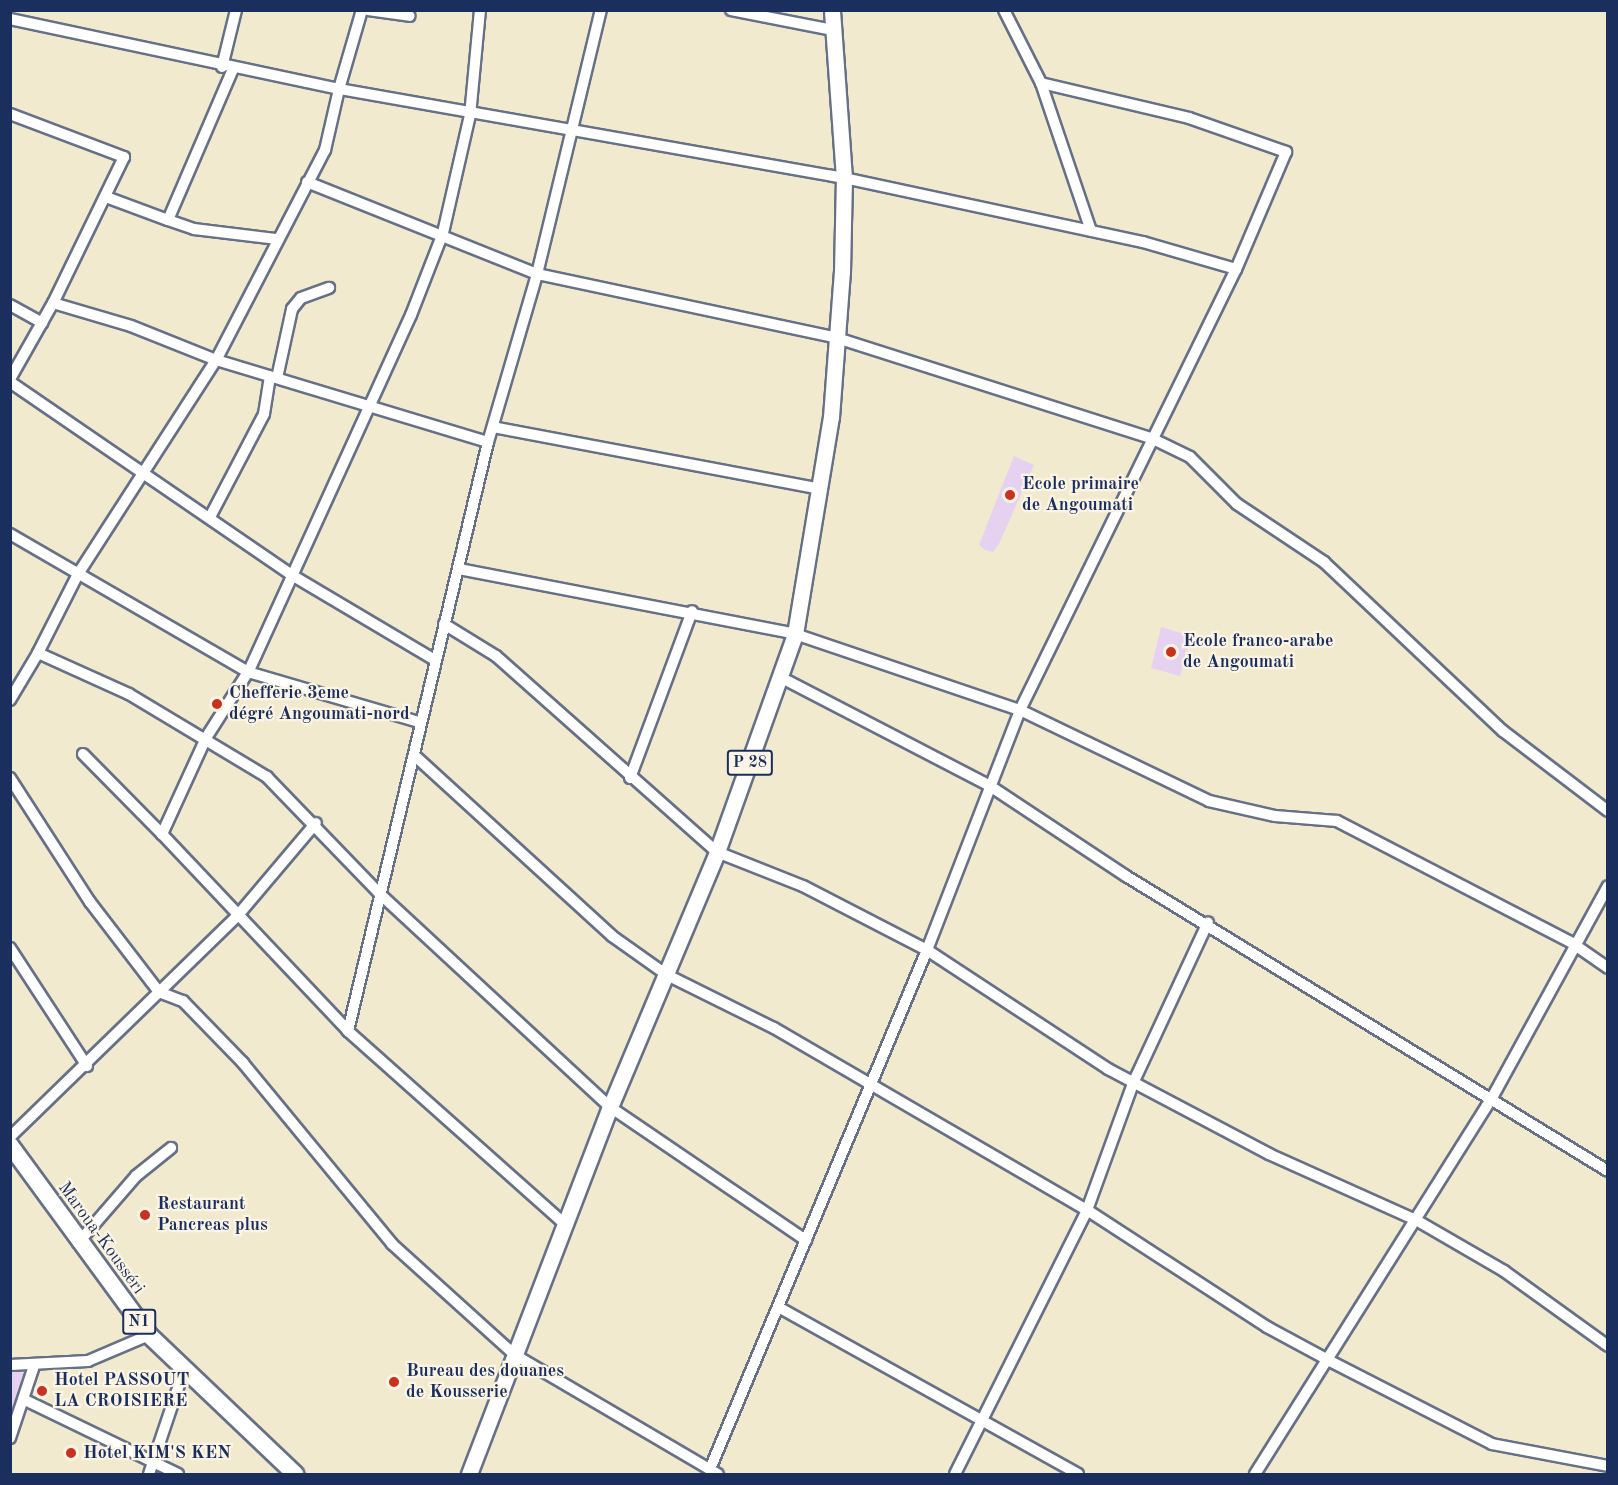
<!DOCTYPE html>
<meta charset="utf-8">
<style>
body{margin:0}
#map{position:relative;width:1618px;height:1485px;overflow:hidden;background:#f1eacf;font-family:"Old Standard TT",serif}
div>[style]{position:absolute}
.built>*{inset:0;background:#e6d2f0}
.roads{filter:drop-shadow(2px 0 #667086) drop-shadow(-2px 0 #667086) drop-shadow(0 2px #667086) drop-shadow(0 -2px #667086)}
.minor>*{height:10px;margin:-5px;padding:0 5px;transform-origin:5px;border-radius:5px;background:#fff}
.primary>*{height:15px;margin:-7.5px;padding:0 7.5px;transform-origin:7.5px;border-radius:7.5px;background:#fff}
.trunk>*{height:16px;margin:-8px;padding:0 8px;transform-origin:8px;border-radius:8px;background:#fff}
.dots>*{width:16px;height:16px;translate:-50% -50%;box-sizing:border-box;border:3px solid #fcf5e5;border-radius:50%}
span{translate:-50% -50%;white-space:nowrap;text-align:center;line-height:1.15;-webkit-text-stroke:4.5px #fcf5e5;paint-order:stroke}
.shield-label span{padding:2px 4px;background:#fcf5e5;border:2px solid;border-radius:4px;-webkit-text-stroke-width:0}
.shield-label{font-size:16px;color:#1b2f5e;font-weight:700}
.poi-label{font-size:18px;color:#1b2f5e;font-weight:700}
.left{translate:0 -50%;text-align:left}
.street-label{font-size:18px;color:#1b2f5e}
.frame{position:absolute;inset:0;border:12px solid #1b2f5e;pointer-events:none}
</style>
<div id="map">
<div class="built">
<div style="clip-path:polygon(1014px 456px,1034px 465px,999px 544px,993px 552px,985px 550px,979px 545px)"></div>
<div style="clip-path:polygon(1161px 627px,1191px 636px,1180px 676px,1151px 668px)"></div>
<div style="clip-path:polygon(11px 1371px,34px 1374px,11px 1422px)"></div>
</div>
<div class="roads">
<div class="minor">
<div style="left:368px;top:10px;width:42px;rotate:8.1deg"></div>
<div style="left:480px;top:10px;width:105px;rotate:95.4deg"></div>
<div style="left:470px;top:115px;width:121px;rotate:102.9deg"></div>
<div style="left:443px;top:233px;width:88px;rotate:111.3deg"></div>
<div style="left:411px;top:315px;width:392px;rotate:114.5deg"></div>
<div style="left:248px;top:672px;width:78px;rotate:122.5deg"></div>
<div style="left:206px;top:738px;width:106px;rotate:114.6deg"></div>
<div style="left:162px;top:834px;width:271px;rotate:46.6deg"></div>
<div style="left:348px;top:1031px;width:292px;rotate:41.7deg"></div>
<div style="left:731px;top:10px;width:104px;rotate:11.1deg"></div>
<div style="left:1004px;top:10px;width:82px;rotate:63.1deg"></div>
<div style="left:1041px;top:83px;width:156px;rotate:71.3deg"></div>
<div style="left:10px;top:19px;width:336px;rotate:12deg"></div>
<div style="left:339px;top:89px;width:82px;rotate:-73.8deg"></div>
<div style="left:222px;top:67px;width:59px;rotate:-76.2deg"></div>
<div style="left:233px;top:69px;width:164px;rotate:113.3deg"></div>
<div style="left:168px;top:220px;width:28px;rotate:19deg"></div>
<div style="left:194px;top:229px;width:84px;rotate:6.9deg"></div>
<div style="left:1041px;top:83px;width:152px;rotate:13.3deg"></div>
<div style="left:1189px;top:118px;width:103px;rotate:19.3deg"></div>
<div style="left:1286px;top:152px;width:127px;rotate:113.1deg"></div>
<div style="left:10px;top:114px;width:122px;rotate:20.7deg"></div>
<div style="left:124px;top:157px;width:162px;rotate:115.9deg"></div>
<div style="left:307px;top:182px;width:248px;rotate:21.8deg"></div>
<div style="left:537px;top:274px;width:307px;rotate:12deg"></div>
<div style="left:837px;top:338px;width:330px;rotate:17.7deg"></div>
<div style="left:1151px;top:438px;width:43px;rotate:26deg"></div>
<div style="left:1190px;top:457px;width:66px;rotate:45deg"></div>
<div style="left:1237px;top:504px;width:105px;rotate:33.7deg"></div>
<div style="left:1324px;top:562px;width:246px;rotate:43.4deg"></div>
<div style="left:1503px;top:731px;width:132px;rotate:37.3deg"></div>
<div style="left:106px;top:197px;width:66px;rotate:20.4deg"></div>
<div style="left:10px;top:305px;width:37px;rotate:29deg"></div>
<div style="left:277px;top:378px;width:71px;rotate:-77.7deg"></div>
<div style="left:292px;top:309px;width:14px;rotate:-51deg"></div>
<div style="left:301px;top:298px;width:30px;rotate:-20deg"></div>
<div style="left:10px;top:379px;width:87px;rotate:-60.5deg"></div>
<div style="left:53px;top:303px;width:81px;rotate:16.4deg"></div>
<div style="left:131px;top:326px;width:92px;rotate:21.8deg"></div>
<div style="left:216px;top:360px;width:284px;rotate:16.8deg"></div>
<div style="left:10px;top:382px;width:340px;rotate:34.4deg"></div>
<div style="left:290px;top:574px;width:169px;rotate:30.7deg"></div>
<div style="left:493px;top:427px;width:333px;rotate:10.7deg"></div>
<div style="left:210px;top:517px;width:116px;rotate:-62.3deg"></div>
<div style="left:264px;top:414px;width:38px;rotate:-81deg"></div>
<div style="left:10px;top:534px;width:275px;rotate:30.1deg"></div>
<div style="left:248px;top:672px;width:178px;rotate:16.3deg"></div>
<div style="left:459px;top:569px;width:342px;rotate:10.9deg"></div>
<div style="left:795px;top:634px;width:237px;rotate:18.7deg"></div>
<div style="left:1020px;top:710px;width:210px;rotate:25.7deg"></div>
<div style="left:1209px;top:801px;width:68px;rotate:12.8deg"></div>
<div style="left:1275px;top:816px;width:62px;rotate:4.6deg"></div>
<div style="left:1337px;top:821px;width:265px;rotate:27.4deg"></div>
<div style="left:1572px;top:943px;width:44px;rotate:34.8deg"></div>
<div style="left:444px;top:624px;width:61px;rotate:31.6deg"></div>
<div style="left:496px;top:656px;width:295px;rotate:41.6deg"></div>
<div style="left:717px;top:852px;width:92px;rotate:21.6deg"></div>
<div style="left:803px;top:886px;width:140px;rotate:27.3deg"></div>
<div style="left:927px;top:950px;width:217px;rotate:33.3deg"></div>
<div style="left:1108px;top:1069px;width:182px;rotate:27.8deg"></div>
<div style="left:1269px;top:1154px;width:161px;rotate:24.2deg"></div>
<div style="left:1416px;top:1220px;width:102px;rotate:30.1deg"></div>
<div style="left:1504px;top:1271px;width:128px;rotate:35.8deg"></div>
<div style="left:782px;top:678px;width:234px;rotate:27.4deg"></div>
<div style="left:990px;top:786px;width:163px;rotate:33.5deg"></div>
<div style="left:1126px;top:876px;width:565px;rotate:31.47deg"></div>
<div style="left:10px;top:700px;width:55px;rotate:-59.2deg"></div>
<div style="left:83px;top:754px;width:112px;rotate:45.4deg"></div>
<div style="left:414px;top:755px;width:268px;rotate:42.4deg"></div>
<div style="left:612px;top:936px;width:67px;rotate:35.3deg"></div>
<div style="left:667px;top:975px;width:119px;rotate:26.4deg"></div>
<div style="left:774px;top:1028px;width:362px;rotate:30.2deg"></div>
<div style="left:1087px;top:1210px;width:215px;rotate:33deg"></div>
<div style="left:1267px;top:1327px;width:69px;rotate:28.4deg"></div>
<div style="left:1328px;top:1360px;width:184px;rotate:27.1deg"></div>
<div style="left:1492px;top:1444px;width:118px;rotate:10.7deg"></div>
<div style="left:10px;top:778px;width:148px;rotate:57.2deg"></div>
<div style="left:90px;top:902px;width:113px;rotate:52.5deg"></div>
<div style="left:159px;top:992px;width:26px;rotate:21deg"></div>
<div style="left:183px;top:1001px;width:86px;rotate:45.9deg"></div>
<div style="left:243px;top:1063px;width:234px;rotate:50.5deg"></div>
<div style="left:392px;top:1244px;width:166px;rotate:42.1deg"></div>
<div style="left:515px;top:1355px;width:235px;rotate:30.4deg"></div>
<div style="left:630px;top:778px;width:178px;rotate:-69.6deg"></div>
<div style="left:10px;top:948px;width:141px;rotate:56.9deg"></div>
<div style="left:348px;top:1031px;width:605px;rotate:-76.63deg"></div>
<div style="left:488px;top:442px;width:175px;rotate:-73.7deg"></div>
<div style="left:537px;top:274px;width:272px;rotate:-76.4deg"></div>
<div style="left:10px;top:1137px;width:320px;rotate:-44.2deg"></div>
<div style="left:239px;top:914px;width:119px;rotate:-49.8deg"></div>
<div style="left:78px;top:1243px;width:89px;rotate:-49.1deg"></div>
<div style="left:136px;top:1176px;width:45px;rotate:-38.7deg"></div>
<div style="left:780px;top:1308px;width:341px;rotate:29.1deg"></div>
<div style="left:10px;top:1365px;width:78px;rotate:-2.9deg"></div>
<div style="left:88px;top:1361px;width:66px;rotate:-23.1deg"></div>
<div style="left:25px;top:1400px;width:170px;rotate:25.8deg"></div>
<div style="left:10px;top:1438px;width:76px;rotate:-71.6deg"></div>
<div style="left:710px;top:1469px;width:563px;rotate:-67.31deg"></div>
<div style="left:927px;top:950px;width:257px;rotate:-68.8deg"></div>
<div style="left:1020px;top:710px;width:491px;rotate:-63.9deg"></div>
<div style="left:1236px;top:269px;width:97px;rotate:-163.8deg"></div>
<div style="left:1143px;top:242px;width:306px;rotate:-167.9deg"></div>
<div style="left:844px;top:178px;width:513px;rotate:-170deg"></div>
<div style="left:339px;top:89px;width:63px;rotate:102.9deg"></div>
<div style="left:325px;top:150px;width:237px;rotate:117.4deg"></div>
<div style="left:216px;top:360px;width:255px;rotate:122.8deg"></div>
<div style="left:78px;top:574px;width:89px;rotate:116.9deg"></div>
<div style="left:38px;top:653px;width:100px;rotate:24.3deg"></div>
<div style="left:129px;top:694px;width:161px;rotate:31deg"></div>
<div style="left:267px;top:777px;width:163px;rotate:46deg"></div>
<div style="left:380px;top:894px;width:313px;rotate:42.8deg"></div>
<div style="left:610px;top:1107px;width:237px;rotate:34.2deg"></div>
<div style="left:149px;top:1474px;width:107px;rotate:-71.4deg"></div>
<div style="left:955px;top:1474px;width:295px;rotate:-63.4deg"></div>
<div style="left:1087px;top:1210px;width:137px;rotate:-70deg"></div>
<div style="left:1134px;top:1081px;width:175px;rotate:-65deg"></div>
<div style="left:1255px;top:1474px;width:447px;rotate:-57.8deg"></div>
<div style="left:1493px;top:1096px;width:239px;rotate:-61.3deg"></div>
</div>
<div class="primary">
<div style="left:469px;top:1474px;width:393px;rotate:-69deg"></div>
<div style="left:610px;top:1107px;width:277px;rotate:-67.2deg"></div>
<div style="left:717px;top:852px;width:232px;rotate:-70.3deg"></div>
<div style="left:795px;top:634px;width:220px;rotate:-80.6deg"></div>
<div style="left:831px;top:417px;width:145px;rotate:-85.7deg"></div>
<div style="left:842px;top:272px;width:94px;rotate:-88.8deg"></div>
<div style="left:844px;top:178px;width:168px;rotate:-94.1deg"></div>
</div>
<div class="trunk">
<div style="left:10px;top:1145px;width:235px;rotate:53.8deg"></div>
<div style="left:149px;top:1335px;width:202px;rotate:43.6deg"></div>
</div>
</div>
<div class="dots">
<div style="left:1010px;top:495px;background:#c8321e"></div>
<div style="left:1171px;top:652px;background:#c8321e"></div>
<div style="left:217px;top:704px;background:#c8321e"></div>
<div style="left:145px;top:1215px;background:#c8321e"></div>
<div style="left:394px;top:1382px;background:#c8321e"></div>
<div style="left:42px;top:1391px;background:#c8321e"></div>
<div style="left:71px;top:1453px;background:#c8321e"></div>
</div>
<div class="shield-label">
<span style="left:750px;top:763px">P 28</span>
<span style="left:139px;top:1322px">N1</span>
</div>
<div class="poi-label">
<span class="left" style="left:1022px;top:495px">Ecole primaire<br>de Angoumati</span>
<span class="left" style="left:1183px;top:652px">Ecole franco-arabe<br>de Angoumati</span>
<span class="left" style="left:229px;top:704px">Chefferie 3eme<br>dégré Angoumati-nord</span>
<span class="left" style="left:157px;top:1215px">Restaurant<br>Pancreas plus</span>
<span class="left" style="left:406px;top:1382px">Bureau des douanes<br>de Kousserie</span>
<span class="left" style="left:54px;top:1391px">Hotel PASSOUT<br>LA CROISIERE</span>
<span class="left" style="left:83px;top:1453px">Hotel KIM'S KEN</span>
</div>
<div class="street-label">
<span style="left:101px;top:1238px;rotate:54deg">Maroua-Kousséri</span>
</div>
<div class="frame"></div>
</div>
